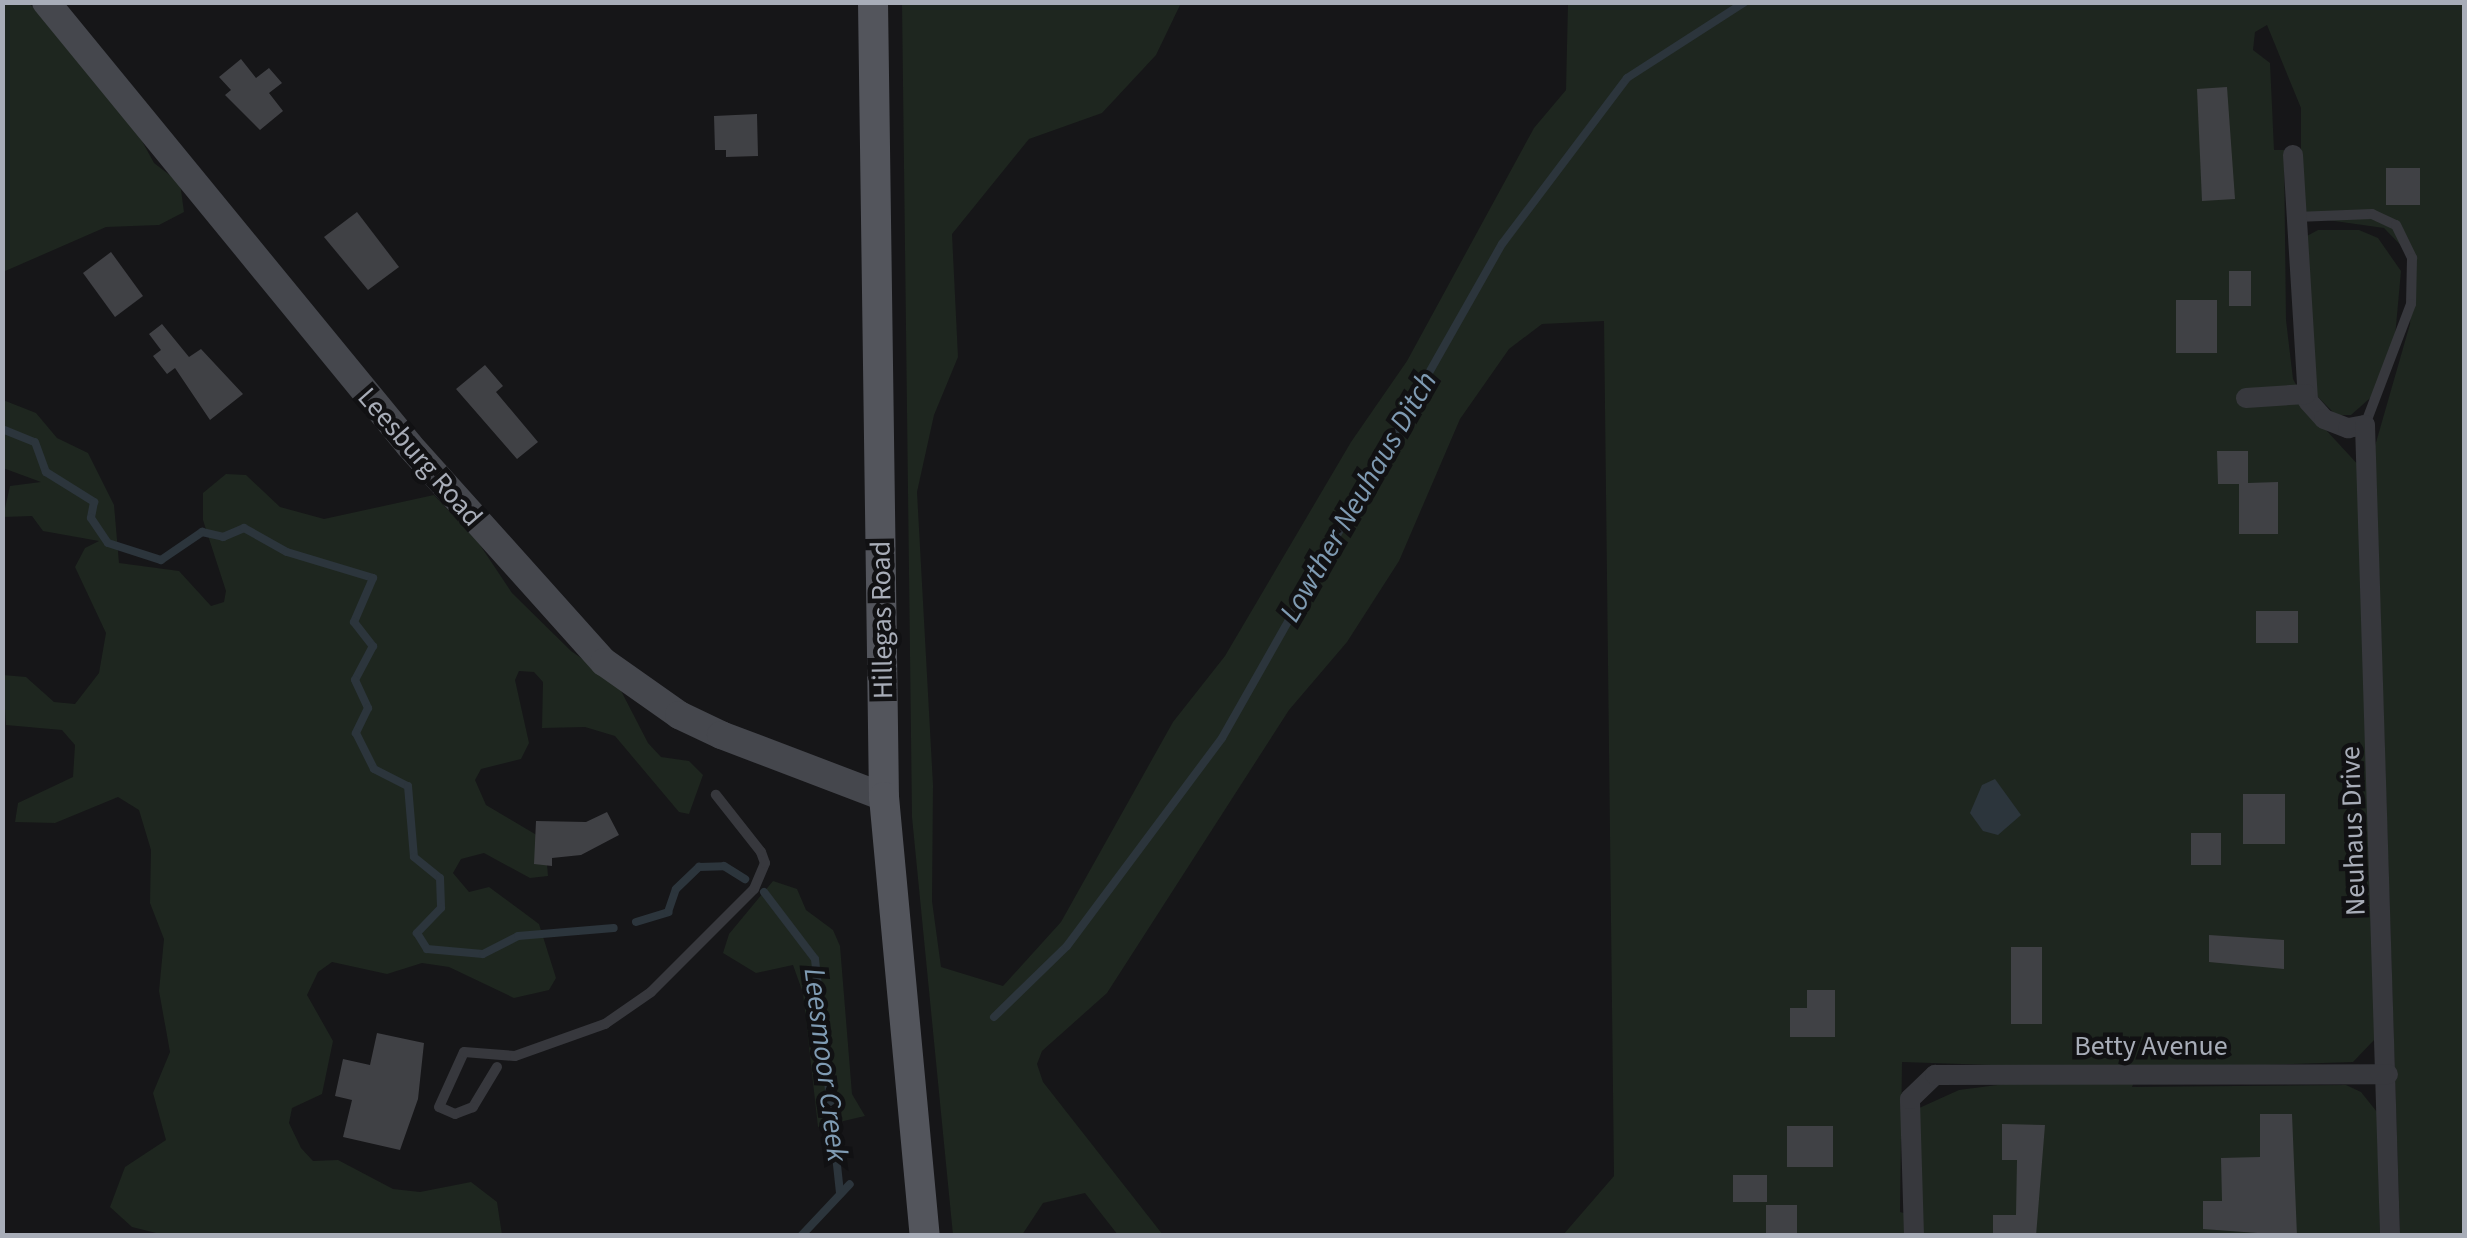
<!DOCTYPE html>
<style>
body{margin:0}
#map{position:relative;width:2467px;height:1238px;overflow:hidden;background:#161618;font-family:"Source Sans 3",sans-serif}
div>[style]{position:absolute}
.green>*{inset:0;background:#1e261f}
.water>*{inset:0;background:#2c353c}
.stream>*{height:8px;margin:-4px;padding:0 4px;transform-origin:4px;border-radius:4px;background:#2c353c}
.building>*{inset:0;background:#404145}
.lane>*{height:10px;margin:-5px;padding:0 5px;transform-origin:5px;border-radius:5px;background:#37383d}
.street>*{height:20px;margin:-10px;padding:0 10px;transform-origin:10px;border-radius:10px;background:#37383d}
.secondary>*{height:28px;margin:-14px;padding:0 14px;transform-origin:14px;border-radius:14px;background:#45474d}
.primary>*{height:30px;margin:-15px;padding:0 15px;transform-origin:15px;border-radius:15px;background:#53555c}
span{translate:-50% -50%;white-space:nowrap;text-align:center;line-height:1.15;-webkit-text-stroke:9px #111113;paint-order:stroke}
.street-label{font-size:28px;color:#a8adb8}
.water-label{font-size:30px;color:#7f9bb3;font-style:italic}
.frame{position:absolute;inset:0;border:5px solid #a8adb8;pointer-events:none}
</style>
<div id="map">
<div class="green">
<div style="clip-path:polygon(3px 3px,28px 3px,44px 16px,136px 130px,154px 163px,180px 183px,184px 212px,159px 225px,106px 227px,3px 272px)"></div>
<div style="clip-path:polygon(evenodd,902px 3px,1181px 3px,1156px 55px,1102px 113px,1029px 139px,952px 234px,958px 357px,934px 415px,917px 492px,933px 785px,932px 901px,941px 967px,1003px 986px,1061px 922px,1173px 722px,1225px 656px,1351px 442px,1407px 361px,1534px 128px,1566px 90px,1568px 3px,2464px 3px,2464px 1235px,2400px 1235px,2375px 446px,2410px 324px,2414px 259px,2384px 228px,2313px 218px,2301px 207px,2301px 108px,2267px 25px,2255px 32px,2253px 50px,2270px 63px,2274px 150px,2284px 150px,2286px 320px,2293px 379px,2314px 417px,2362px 469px,2375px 1039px,2353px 1062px,2139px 1069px,2132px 1087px,2346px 1085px,2361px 1092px,2377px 1112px,2380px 1235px,1563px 1235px,1614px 1176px,1604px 321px,1542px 324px,1509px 349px,1460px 419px,1399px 561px,1347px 642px,1289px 710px,1107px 993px,1042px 1051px,1037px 1064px,1043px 1082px,1163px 1235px,1118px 1235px,1085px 1193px,1043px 1203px,1022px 1235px,953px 1235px,912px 817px,902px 3px,1902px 1062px,2021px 1066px,2005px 1084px,1959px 1090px,1917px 1109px,1908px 1214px,1900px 1212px,1902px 1062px)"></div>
<div style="clip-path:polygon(2318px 230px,2359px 230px,2378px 238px,2401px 271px,2395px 337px,2377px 392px,2351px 415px,2336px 415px,2315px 394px,2305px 237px)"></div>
<div style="clip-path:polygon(3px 400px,36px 413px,57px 438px,88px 453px,114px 505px,119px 563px,179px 571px,211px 606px,224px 602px,226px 591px,203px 520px,203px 493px,226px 474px,246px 475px,280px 507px,324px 519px,434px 495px,478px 542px,512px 593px,571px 651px,617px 683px,648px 743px,661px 757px,689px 761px,703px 775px,689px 814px,679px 812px,615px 736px,585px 727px,542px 728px,543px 682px,534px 672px,519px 671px,515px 680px,529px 743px,521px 759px,481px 769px,475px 780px,486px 805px,545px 840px,548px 876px,530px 878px,484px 853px,461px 859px,453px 873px,469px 892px,489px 887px,539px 924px,556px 978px,549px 990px,514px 998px,449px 967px,422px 963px,387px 974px,332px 962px,318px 972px,307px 995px,333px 1041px,322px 1094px,292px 1108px,289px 1123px,301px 1148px,313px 1161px,338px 1160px,393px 1189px,420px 1192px,471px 1182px,497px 1202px,502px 1235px,164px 1235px,132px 1227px,110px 1207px,125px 1167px,166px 1140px,153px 1093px,170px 1052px,159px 991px,164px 939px,150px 903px,151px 850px,139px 810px,118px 797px,55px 823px,15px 822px,18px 803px,73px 777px,75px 745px,62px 730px,6px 725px,3px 675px,26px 677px,54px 702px,75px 704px,99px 673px,106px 633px,75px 567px,85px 548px,99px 541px,43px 531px,32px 516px,3px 517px,10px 486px,41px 482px,3px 468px)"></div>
<div style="clip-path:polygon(773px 881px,797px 889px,806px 910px,833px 930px,840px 946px,852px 1094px,865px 1116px,818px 1127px,803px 993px,793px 965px,756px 973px,723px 953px,729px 934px)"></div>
</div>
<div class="water">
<div style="clip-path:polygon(1995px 779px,2021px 815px,1998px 835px,1983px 831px,1970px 813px,1982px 785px)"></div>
</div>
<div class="stream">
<div style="left:2px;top:429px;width:35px;rotate:22deg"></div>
<div style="left:35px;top:442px;width:32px;rotate:70deg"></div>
<div style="left:46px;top:472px;width:57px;rotate:32deg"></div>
<div style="left:94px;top:502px;width:16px;rotate:101deg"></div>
<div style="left:91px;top:518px;width:30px;rotate:56deg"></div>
<div style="left:108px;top:543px;width:56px;rotate:17.8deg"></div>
<div style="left:161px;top:560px;width:50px;rotate:-34.3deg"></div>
<div style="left:202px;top:532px;width:22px;rotate:13deg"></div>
<div style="left:223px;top:537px;width:23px;rotate:-23deg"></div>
<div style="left:244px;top:528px;width:49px;rotate:29.2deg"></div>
<div style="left:287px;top:552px;width:90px;rotate:16.8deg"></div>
<div style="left:373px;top:578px;width:48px;rotate:113.4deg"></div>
<div style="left:354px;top:622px;width:31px;rotate:52deg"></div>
<div style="left:373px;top:646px;width:38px;rotate:118deg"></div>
<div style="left:355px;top:680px;width:31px;rotate:65deg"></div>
<div style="left:368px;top:708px;width:28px;rotate:116deg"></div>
<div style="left:356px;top:733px;width:40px;rotate:63.4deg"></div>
<div style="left:374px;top:769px;width:38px;rotate:27deg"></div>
<div style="left:408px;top:786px;width:71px;rotate:85.2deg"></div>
<div style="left:414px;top:857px;width:33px;rotate:39deg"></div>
<div style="left:440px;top:878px;width:30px;rotate:88deg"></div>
<div style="left:441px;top:908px;width:35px;rotate:134deg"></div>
<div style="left:417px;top:933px;width:19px;rotate:58deg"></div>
<div style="left:427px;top:949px;width:56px;rotate:5.1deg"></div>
<div style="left:483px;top:954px;width:39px;rotate:-27deg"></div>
<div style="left:518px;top:936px;width:96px;rotate:-4.8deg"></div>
<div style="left:764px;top:892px;width:84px;rotate:52.7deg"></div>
<div style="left:815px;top:959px;width:236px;rotate:83.9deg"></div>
<div style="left:636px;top:922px;width:34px;rotate:-17deg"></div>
<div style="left:668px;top:912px;width:24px;rotate:-71deg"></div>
<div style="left:676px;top:889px;width:32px;rotate:-44deg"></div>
<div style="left:699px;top:867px;width:25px;rotate:-2deg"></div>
<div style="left:724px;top:866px;width:25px;rotate:32deg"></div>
<div style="left:994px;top:1017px;width:102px;rotate:-44.2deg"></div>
<div style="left:1067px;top:946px;width:259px;rotate:-53.3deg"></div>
<div style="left:1222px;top:738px;width:568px;rotate:-60.46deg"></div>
<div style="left:1502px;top:244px;width:208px;rotate:-53deg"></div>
<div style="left:1627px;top:78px;width:140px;rotate:-32.8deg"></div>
<div style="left:801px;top:1236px;width:71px;rotate:-46.7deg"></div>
</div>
<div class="building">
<div style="clip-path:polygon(241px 59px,256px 78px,269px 68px,282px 83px,269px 93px,283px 111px,260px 130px,225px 95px,231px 90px,219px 77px)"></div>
<div style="clip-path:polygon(2227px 87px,2235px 199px,2202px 201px,2197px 89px)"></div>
<div style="clip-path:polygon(757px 114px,758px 156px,726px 157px,726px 150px,715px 150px,714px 116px)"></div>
<div style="clip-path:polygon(2386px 168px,2420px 168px,2420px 205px,2386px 205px)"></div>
<div style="clip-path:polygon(357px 212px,399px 267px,368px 290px,324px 237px)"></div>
<div style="clip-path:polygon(111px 252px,143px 296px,115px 317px,83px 273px)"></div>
<div style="clip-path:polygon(2229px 271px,2251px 271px,2251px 306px,2229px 306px)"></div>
<div style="clip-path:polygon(2176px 300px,2217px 300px,2217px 353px,2176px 353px)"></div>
<div style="clip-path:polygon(162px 324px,189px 357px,201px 349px,243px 394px,210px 420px,175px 368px,167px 374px,153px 356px,161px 350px,149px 334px)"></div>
<div style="clip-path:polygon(485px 365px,503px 386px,496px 392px,538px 442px,517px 459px,456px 389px)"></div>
<div style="clip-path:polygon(2217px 451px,2248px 451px,2248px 483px,2278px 482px,2278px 534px,2239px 534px,2239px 484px,2218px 484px)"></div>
<div style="clip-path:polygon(2256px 611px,2298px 611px,2298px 643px,2256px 643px)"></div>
<div style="clip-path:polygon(2243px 794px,2285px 794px,2285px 844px,2243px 844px)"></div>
<div style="clip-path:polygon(607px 812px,619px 835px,581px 855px,552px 858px,552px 866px,534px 864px,536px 821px,586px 822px)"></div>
<div style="clip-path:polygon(2191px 833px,2221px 833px,2221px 865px,2191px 865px)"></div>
<div style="clip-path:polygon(2209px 935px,2284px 940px,2284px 969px,2209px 962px)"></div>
<div style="clip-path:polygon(2011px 947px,2042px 947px,2042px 1024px,2011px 1024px)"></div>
<div style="clip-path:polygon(1807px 990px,1835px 990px,1835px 1037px,1790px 1037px,1790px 1008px,1807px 1008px)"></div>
<div style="clip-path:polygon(377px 1033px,424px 1043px,418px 1099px,400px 1150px,343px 1137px,352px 1100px,335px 1096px,343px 1059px,370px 1065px)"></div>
<div style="clip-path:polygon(2260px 1114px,2292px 1114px,2297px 1236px,2203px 1229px,2203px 1201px,2222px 1201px,2221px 1158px,2260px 1157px)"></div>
<div style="clip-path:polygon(2002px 1124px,2045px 1125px,2036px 1236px,1993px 1236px,1993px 1215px,2016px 1215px,2017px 1160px,2002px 1160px)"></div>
<div style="clip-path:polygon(1787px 1126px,1833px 1126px,1833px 1167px,1787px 1167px)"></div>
<div style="clip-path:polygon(1733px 1175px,1767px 1175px,1767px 1202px,1733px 1202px)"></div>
<div style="clip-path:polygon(1766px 1205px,1797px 1205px,1797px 1234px,1766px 1234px)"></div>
</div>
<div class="lane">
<div style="left:2296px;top:217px;width:76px;rotate:-2.3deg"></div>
<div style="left:2372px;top:214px;width:26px;rotate:25deg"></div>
<div style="left:2396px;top:225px;width:37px;rotate:64deg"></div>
<div style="left:2412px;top:258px;width:46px;rotate:91.2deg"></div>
<div style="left:2411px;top:304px;width:129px;rotate:110.8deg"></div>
<div style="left:497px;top:1067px;width:47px;rotate:121deg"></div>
<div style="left:473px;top:1107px;width:19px;rotate:159deg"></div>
<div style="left:455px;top:1114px;width:17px;rotate:-156deg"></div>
<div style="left:439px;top:1107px;width:60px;rotate:-65.6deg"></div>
<div style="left:464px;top:1052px;width:51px;rotate:4.5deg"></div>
<div style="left:515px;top:1056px;width:96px;rotate:-19.6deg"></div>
<div style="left:605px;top:1024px;width:56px;rotate:-34.8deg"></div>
<div style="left:651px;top:992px;width:146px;rotate:-45deg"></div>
<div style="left:754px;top:889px;width:28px;rotate:-67deg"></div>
<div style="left:765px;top:863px;width:12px;rotate:-110deg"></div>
<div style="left:761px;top:852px;width:73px;rotate:-128.3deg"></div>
</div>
<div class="street">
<div style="left:2293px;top:155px;width:246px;rotate:86.5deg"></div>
<div style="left:2308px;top:401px;width:24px;rotate:48deg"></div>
<div style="left:2324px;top:419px;width:26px;rotate:21deg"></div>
<div style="left:2348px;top:428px;width:17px;rotate:-10deg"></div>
<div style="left:2365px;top:425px;width:811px;rotate:88.23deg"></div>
<div style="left:2246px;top:398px;width:60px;rotate:-3.8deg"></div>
<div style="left:1914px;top:1236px;width:137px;rotate:-91.7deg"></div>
<div style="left:1910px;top:1099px;width:35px;rotate:-44deg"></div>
<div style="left:1935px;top:1075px;width:453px;rotate:-0.1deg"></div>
</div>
<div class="secondary">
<div style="left:46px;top:2px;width:573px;rotate:50.67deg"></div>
<div style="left:409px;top:445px;width:292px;rotate:48.1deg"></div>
<div style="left:604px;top:662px;width:92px;rotate:35.2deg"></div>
<div style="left:679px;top:715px;width:47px;rotate:25.5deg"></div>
<div style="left:721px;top:735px;width:174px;rotate:20.8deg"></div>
</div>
<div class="primary">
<div style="left:873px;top:2px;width:795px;rotate:89.21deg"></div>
<div style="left:884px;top:797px;width:441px;rotate:84.7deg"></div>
</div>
<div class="street-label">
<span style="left:420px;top:457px;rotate:49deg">Leesburg Road</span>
<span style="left:882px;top:620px;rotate:-91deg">Hillegas Road</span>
<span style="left:2353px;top:831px;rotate:-92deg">Neuhaus Drive</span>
<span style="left:2151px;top:1046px">Betty Avenue</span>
</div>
<div class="water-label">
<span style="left:1359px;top:497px;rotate:-60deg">Lowther Neuhaus Ditch</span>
<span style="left:825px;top:1065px;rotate:83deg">Leesmoor Creek</span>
</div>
<div class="frame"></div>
</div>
